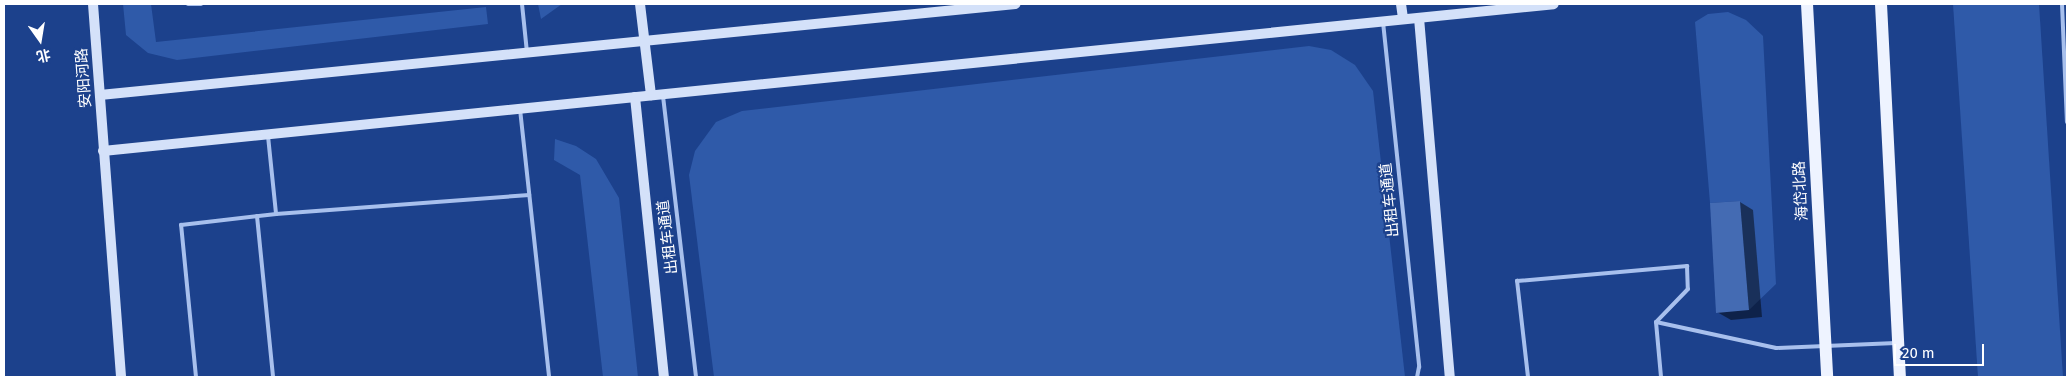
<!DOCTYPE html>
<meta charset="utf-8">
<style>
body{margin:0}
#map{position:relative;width:2071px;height:381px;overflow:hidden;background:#1c418c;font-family:"Fira Sans","Noto Sans SC",sans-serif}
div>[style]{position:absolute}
.green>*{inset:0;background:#2f5aa9}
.shadow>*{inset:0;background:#0007}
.building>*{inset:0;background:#446bb3}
.lane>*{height:4px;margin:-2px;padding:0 2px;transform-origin:2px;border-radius:2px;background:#a8c0ed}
.secondary>*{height:10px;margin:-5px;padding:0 5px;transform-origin:5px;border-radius:5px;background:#d4e1f9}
.primary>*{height:12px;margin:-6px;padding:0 6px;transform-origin:6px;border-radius:6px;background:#eef3ff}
span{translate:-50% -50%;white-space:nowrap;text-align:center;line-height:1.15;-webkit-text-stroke:4px #1c418c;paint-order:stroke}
.street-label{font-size:15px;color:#fff}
.frame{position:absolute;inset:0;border:5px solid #fff;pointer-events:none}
.north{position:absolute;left:15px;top:15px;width:50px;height:50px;-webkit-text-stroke:4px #1c418c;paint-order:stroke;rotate:167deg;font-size:14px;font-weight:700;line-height:20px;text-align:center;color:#fff}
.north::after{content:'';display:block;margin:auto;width:18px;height:22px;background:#fff;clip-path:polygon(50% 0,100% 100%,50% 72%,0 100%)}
.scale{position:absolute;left:1894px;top:344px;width:90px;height:22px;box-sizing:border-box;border:2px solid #fff;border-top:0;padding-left:6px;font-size:15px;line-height:18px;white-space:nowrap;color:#fff;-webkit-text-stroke:4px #1c418c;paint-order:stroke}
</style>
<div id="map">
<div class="green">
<div style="clip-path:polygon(123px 4px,151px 4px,156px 42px,486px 7px,488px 24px,177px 60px,148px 53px,126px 35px)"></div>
<div style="clip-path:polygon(538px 4px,562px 4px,541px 19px)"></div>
<div style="clip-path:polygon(1953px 4px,2039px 4px,2063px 377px,1978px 377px)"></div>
<div style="clip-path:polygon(1728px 12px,1746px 20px,1763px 36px,1776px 284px,1749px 310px,1740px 201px,1710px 203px,1695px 22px,1708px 14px)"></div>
<div style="clip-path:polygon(1309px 46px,1331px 50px,1355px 65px,1373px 91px,1405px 377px,714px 377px,689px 175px,695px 151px,716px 122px,742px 111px)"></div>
<div style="clip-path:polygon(555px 139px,576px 146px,596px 159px,619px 198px,638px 377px,603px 377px,580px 175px,554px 160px)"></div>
</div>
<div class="shadow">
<div style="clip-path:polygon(1740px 202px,1753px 210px,1762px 317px,1731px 320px,1717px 312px)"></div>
</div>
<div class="building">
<div style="clip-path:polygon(1740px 201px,1749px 310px,1716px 313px,1710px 203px)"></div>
</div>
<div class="lane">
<div style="left:188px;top:4px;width:13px"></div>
<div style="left:522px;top:4px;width:48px;rotate:84.1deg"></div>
<div style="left:2062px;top:4px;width:118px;rotate:87.6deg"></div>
<div style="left:1383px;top:22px;width:347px;rotate:84deg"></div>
<div style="left:1419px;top:367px;width:10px;rotate:101deg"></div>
<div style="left:663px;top:96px;width:283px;rotate:83.3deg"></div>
<div style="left:520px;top:109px;width:270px;rotate:83.8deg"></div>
<div style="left:268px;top:136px;width:78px;rotate:84.1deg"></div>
<div style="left:257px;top:216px;width:162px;rotate:84.3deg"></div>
<div style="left:1656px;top:322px;width:123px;rotate:12.2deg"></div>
<div style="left:1776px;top:348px;width:120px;rotate:-2.4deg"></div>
<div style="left:196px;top:377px;width:153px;rotate:-95.6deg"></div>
<div style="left:181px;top:225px;width:96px;rotate:-6.6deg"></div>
<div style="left:276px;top:214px;width:254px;rotate:-4.3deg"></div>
<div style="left:1528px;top:377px;width:97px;rotate:-96.5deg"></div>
<div style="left:1517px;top:281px;width:171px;rotate:-5deg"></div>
<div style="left:1687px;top:266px;width:23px;rotate:88deg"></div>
<div style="left:1688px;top:289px;width:46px;rotate:134.1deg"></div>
<div style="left:1656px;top:322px;width:55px;rotate:84.8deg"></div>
</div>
<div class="secondary">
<div style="left:93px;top:4px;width:374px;rotate:85.7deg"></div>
<div style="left:640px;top:4px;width:92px;rotate:83.1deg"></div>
<div style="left:1401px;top:4px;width:15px;rotate:82deg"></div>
<div style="left:1419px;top:18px;width:360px;rotate:85.1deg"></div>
<div style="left:100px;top:95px;width:920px;rotate:-5.68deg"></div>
<div style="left:635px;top:97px;width:281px;rotate:84.1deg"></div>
<div style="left:103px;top:151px;width:1458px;rotate:-5.78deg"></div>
</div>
<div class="primary">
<div style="left:1807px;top:4px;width:374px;rotate:86.9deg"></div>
<div style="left:1881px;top:4px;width:373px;rotate:87.1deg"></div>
</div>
<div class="street-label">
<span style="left:84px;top:78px;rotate:-94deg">安阳河路</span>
<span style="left:1801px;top:191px;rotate:-93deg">海岱北路</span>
<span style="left:1390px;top:200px;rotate:-96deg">出租车通道</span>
<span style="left:668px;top:237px;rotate:-97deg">出租车通道</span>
</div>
<div class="frame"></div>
<div class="north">北</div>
<div class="scale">20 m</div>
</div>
